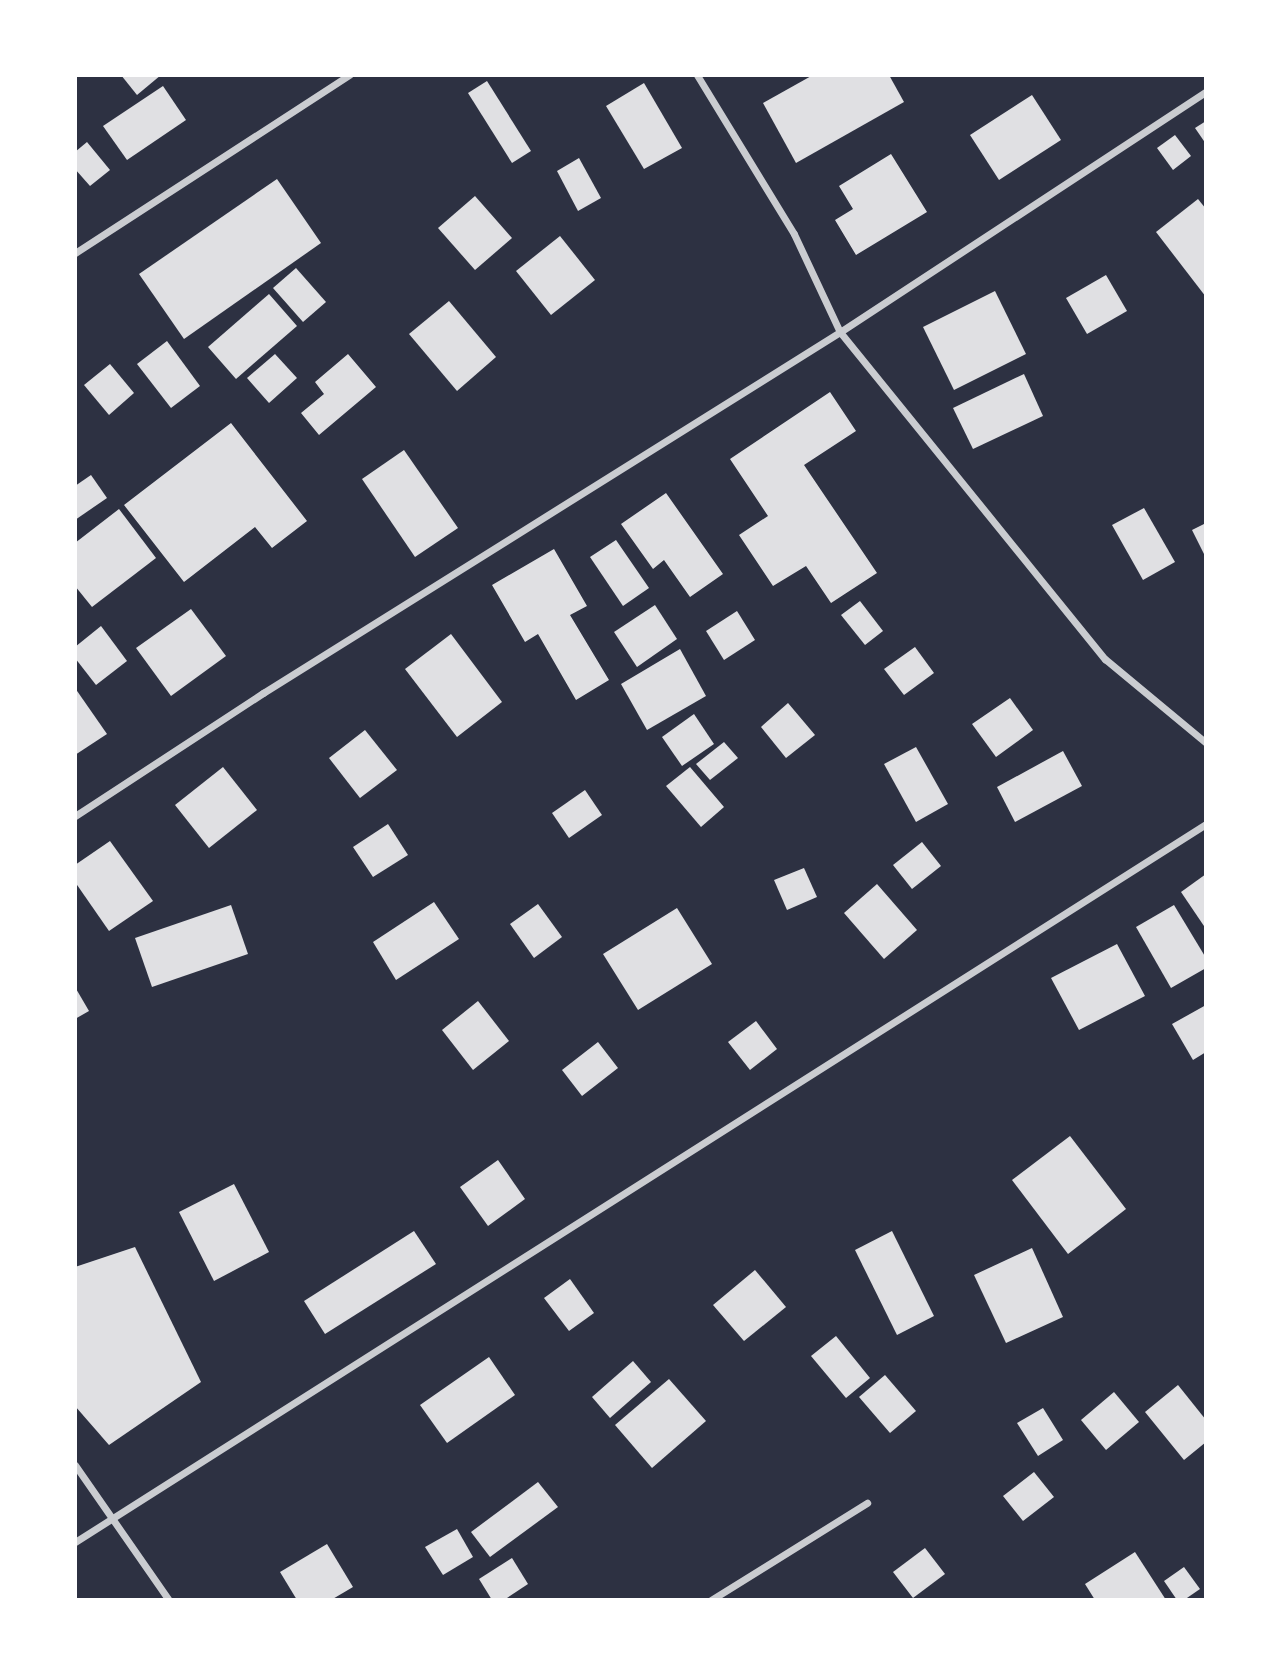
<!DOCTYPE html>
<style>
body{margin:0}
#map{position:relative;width:1281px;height:1675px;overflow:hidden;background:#2d3142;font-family:Quicksand,sans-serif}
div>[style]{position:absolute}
.building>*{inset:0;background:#e0e0e3}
.minor>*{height:7px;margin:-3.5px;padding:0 3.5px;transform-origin:3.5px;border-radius:3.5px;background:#caccd0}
span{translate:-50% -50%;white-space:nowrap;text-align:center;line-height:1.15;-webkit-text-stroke:5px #fff;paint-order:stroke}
.frame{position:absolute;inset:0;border:77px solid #fff;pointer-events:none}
</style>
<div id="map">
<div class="building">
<div style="clip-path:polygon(121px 75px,161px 75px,137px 95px)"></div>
<div style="clip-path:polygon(813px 75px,889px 75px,904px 102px,796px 163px,763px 103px)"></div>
<div style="clip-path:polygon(487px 81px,531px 151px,512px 163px,468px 93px)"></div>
<div style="clip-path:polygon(644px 83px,682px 148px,644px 169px,606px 106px)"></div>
<div style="clip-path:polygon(163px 86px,186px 120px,127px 160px,103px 126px)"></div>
<div style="clip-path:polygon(1032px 95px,1061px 140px,999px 180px,970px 135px)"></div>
<div style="clip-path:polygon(1206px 121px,1206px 144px,1195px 128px)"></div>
<div style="clip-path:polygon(1175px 135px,1191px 156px,1173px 170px,1157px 148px)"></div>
<div style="clip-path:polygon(87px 142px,110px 170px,90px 186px,75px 169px,75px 152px)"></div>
<div style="clip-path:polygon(891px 154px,927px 212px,856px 255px,835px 220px,853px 209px,839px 186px)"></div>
<div style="clip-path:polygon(579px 158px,601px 198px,578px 211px,557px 171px)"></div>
<div style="clip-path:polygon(277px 179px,321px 243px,184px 339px,139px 274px)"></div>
<div style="clip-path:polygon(475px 196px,512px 238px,475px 270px,438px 228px)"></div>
<div style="clip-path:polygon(1198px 199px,1206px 209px,1206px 297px,1156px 232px)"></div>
<div style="clip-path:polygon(560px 236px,595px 280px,551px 315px,516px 271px)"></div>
<div style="clip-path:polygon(296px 268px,326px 302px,303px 322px,273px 288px)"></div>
<div style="clip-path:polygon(1106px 275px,1127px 311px,1087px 334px,1066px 298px)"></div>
<div style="clip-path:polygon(995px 291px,1026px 354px,954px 390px,923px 327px)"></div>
<div style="clip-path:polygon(269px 294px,297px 326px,236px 379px,208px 347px)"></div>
<div style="clip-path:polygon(449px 301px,496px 357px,457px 391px,409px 334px)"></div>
<div style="clip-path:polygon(167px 341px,200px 386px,171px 408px,137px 364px)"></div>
<div style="clip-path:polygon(275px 354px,297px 378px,269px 403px,247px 378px)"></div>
<div style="clip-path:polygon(348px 354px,376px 387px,319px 435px,301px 413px,324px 394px,315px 382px)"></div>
<div style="clip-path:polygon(110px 364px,134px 393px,109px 415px,84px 385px)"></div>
<div style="clip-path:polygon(1024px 374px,1043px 416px,973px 449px,953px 408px)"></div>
<div style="clip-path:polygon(830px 392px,856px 431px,804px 465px,877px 573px,831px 603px,806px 566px,773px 586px,739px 535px,768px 516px,730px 459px)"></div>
<div style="clip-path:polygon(231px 423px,307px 521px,272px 548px,255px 527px,184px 582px,124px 505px)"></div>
<div style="clip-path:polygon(404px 450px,458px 528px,415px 557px,362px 479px)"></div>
<div style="clip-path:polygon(91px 475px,107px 498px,75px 520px,75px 486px)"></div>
<div style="clip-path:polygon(666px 493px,723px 574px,690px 597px,664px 560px,653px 569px,621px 524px)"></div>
<div style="clip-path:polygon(1144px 508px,1175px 562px,1143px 580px,1112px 525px)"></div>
<div style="clip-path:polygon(119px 509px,156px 558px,92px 607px,75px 586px,75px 543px)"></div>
<div style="clip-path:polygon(1206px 523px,1206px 558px,1192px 530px)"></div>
<div style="clip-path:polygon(616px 540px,649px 588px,623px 606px,590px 557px)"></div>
<div style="clip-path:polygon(554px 549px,587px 606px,570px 615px,609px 680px,576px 700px,538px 634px,525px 642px,492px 585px)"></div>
<div style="clip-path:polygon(860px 601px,883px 631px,865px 645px,841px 615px)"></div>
<div style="clip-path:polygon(655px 605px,677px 639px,637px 667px,614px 632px)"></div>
<div style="clip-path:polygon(191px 609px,226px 656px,171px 696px,136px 648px)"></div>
<div style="clip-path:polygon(737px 611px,755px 640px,724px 660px,706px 631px)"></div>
<div style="clip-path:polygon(101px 626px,127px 661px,96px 685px,75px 658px,75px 647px)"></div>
<div style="clip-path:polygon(451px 634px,502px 702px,457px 737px,405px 669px)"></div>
<div style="clip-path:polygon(915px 647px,934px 673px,904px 695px,884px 669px)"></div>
<div style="clip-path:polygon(680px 649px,706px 696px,647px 730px,621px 684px)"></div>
<div style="clip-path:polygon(75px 688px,107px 734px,75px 755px)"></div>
<div style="clip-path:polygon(1010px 698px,1033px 730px,996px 757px,972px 724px)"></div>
<div style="clip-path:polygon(788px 703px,815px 735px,786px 758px,761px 727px)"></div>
<div style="clip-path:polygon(694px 714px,714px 744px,682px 766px,662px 737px)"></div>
<div style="clip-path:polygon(365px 730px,397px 770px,360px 798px,329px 758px)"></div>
<div style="clip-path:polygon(724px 742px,738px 758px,710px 780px,696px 764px)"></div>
<div style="clip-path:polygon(916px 747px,948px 804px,916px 822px,884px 764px)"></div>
<div style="clip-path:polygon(1063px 751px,1082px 786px,1015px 822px,997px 787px)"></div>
<div style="clip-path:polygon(223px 767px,257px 810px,209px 848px,175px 805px)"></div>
<div style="clip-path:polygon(690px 767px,724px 807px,701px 827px,666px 786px)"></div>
<div style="clip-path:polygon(585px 790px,602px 815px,569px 838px,552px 813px)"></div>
<div style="clip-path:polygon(388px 824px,408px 855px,373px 877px,353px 847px)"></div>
<div style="clip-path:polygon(110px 841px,153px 901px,109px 931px,75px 882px,75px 865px)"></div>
<div style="clip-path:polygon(922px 842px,941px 866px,912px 889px,893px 865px)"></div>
<div style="clip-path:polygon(804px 868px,817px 897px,787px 910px,774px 880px)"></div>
<div style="clip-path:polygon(1206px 874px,1206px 929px,1181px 892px)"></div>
<div style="clip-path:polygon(877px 884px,917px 930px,884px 959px,844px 913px)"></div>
<div style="clip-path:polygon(434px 902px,459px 939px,396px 980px,373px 942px)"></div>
<div style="clip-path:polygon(538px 904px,562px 937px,534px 958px,510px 924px)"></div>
<div style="clip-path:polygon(231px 905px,248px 954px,152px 987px,135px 938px)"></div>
<div style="clip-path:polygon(1174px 905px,1206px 958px,1206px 968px,1171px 988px,1136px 927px)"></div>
<div style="clip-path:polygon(677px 908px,712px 964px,638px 1010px,603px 954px)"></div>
<div style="clip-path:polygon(1117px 944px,1145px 996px,1079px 1030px,1051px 978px)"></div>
<div style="clip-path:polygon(75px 987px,89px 1011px,75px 1019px)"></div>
<div style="clip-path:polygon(478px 1001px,509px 1041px,473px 1070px,442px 1030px)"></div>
<div style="clip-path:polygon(1206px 1005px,1206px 1052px,1193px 1060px,1172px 1024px)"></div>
<div style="clip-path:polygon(756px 1021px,777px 1049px,750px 1070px,728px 1042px)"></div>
<div style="clip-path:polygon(598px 1042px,618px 1068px,582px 1096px,562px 1070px)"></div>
<div style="clip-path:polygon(1070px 1136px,1126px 1209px,1068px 1254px,1012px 1180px)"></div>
<div style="clip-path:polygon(498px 1160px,525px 1199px,488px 1226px,460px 1187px)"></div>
<div style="clip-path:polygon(234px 1184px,269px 1252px,214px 1281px,179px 1212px)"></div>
<div style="clip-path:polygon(414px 1231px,436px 1264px,325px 1334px,304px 1301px)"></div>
<div style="clip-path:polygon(892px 1231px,934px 1316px,897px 1335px,855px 1250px)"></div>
<div style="clip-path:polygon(135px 1247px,201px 1382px,109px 1445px,75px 1406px,75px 1267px)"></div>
<div style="clip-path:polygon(1032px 1248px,1063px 1317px,1006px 1343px,974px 1275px)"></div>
<div style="clip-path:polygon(755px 1270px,786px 1307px,744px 1341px,713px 1305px)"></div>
<div style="clip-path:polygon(570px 1279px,594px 1313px,569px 1331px,544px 1298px)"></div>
<div style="clip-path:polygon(836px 1336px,870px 1378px,846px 1398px,811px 1356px)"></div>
<div style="clip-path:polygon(489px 1357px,515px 1395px,447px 1443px,420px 1405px)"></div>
<div style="clip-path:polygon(633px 1361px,651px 1382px,610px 1418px,592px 1397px)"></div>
<div style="clip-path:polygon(885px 1375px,916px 1411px,890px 1433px,859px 1397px)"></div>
<div style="clip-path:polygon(669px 1379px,706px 1421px,652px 1468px,615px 1425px)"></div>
<div style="clip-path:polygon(1178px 1385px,1206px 1420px,1206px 1442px,1184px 1460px,1145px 1412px)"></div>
<div style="clip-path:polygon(1114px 1392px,1139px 1422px,1106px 1450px,1081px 1420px)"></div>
<div style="clip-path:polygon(1043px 1408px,1063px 1440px,1038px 1456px,1017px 1423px)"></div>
<div style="clip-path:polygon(1034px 1472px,1054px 1497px,1023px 1521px,1003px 1496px)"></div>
<div style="clip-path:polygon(538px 1482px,558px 1507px,490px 1557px,471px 1532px)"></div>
<div style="clip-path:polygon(457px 1529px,473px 1557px,443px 1575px,425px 1547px)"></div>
<div style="clip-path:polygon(327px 1544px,353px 1587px,331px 1600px,297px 1600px,280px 1572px)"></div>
<div style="clip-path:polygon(925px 1548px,945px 1574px,913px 1598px,893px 1572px)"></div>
<div style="clip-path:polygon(1135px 1552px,1166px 1600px,1095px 1600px,1085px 1584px)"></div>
<div style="clip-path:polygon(512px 1558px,528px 1584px,504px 1600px,492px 1600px,479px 1579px)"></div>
<div style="clip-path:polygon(1184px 1567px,1200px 1589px,1184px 1600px,1177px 1600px,1164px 1581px)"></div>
</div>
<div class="minor">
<div style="left:697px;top:75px;width:186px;rotate:58.6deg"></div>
<div style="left:794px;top:234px;width:108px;rotate:64.9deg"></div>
<div style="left:840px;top:332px;width:421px;rotate:51deg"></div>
<div style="left:1105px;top:659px;width:131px;rotate:39.7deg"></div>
<div style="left:75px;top:253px;width:327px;rotate:-33deg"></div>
<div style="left:75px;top:816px;width:225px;rotate:-33.2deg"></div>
<div style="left:263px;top:693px;width:681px;rotate:-32.03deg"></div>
<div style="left:840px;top:332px;width:438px;rotate:-33.3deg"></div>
<div style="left:75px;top:1465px;width:165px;rotate:55.2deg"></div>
<div style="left:75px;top:1542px;width:1340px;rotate:-32.41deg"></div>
<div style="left:711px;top:1600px;width:184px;rotate:-31.9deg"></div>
</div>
<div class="frame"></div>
</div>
